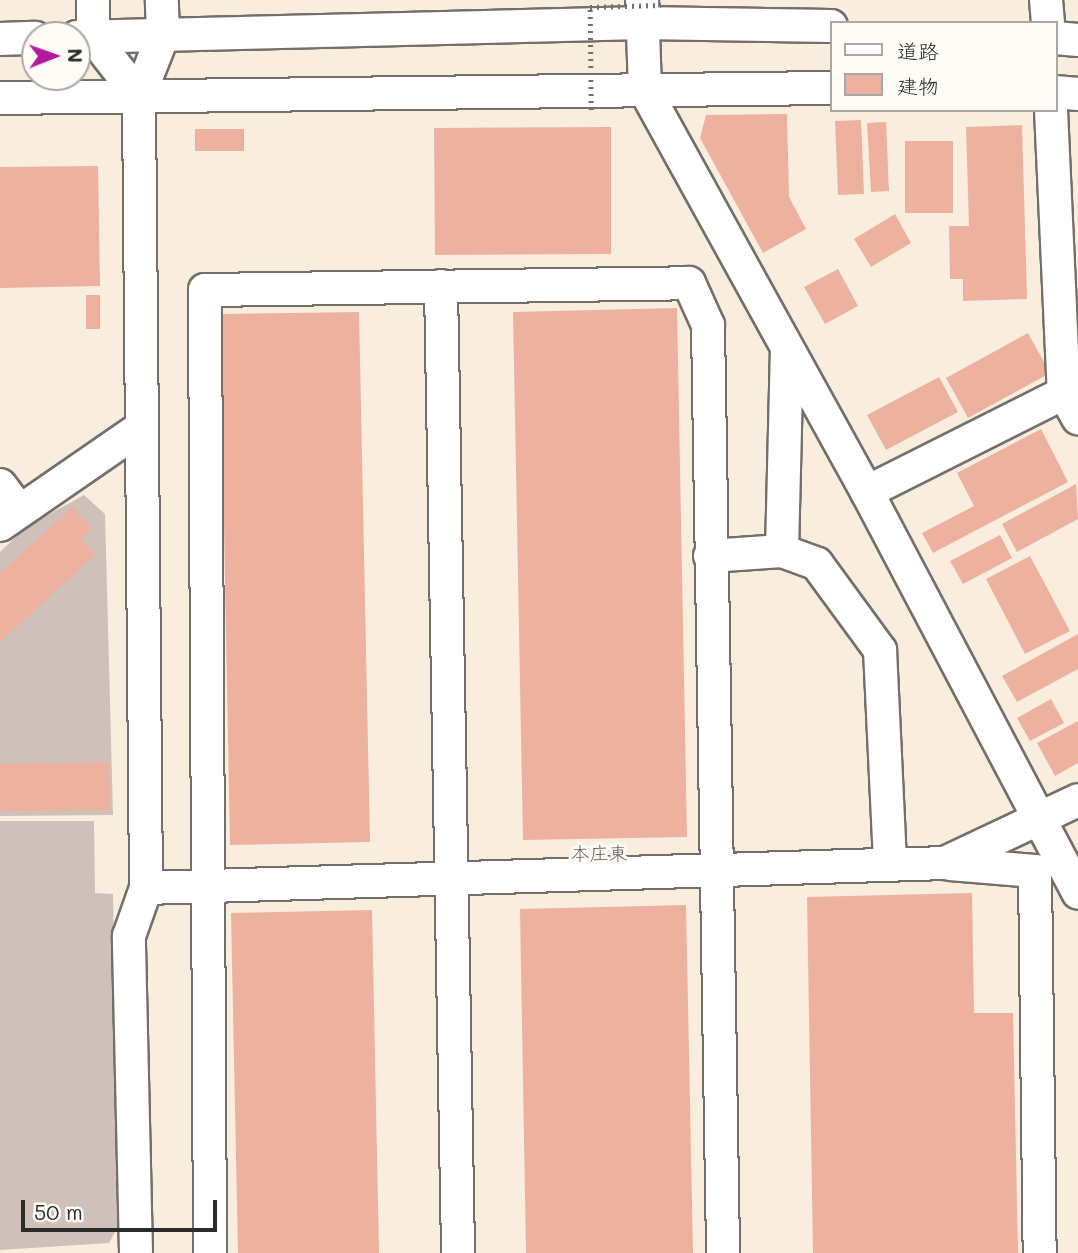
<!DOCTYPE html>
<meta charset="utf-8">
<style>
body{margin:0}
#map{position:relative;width:1078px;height:1253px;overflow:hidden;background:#f9eede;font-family:Mali,"Klee One",sans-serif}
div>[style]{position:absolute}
.industrial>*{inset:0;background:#cfc0ba}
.building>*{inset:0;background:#edb1a0}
.roads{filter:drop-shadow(2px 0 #736f6a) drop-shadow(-2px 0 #736f6a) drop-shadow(0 2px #736f6a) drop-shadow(0 -2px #736f6a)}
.minor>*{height:32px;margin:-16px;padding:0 16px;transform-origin:16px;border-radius:16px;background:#fff}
.path-bridge>*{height:4.5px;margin-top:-2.25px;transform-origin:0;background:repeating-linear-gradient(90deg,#736f6a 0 2px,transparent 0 7px)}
span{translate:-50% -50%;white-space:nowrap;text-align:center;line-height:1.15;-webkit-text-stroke:6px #fdfcf7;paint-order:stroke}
.neighbourhood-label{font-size:19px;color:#6f5a54}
.legend{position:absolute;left:830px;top:21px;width:228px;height:91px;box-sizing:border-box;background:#fdfcf7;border:2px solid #a9a8a5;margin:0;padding:9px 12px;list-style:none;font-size:21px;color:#2b2b2b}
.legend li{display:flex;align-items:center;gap:14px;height:35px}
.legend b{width:35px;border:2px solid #a9a8a5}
.north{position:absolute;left:21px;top:21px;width:70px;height:70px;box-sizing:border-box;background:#fdfcf7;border:2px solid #a9a8a5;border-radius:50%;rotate:89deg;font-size:19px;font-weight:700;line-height:28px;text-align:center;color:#2b2b2b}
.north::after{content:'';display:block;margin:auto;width:24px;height:32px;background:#b5179e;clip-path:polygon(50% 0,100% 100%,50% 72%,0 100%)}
.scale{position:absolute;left:21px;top:1200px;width:196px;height:32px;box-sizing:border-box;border:4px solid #2b2b2b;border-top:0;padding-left:9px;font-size:21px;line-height:24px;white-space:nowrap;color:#2b2b2b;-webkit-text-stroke:5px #fdfcf7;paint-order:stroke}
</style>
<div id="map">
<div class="industrial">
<div style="clip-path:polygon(84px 495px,105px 514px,113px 815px,0 816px,0 552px,26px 527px)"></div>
<div style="clip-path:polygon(0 821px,94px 821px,95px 893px,113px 894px,119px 1225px,109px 1243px,0 1250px)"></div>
</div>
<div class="building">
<div style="clip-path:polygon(787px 114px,789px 197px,806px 229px,763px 253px,700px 138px,706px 115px)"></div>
<div style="clip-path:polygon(861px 120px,864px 194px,838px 195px,835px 121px)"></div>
<div style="clip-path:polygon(886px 122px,889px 191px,871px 192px,867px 123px)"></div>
<div style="clip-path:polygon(1022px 125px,1027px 299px,963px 301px,963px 279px,950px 279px,949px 226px,969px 226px,966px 127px)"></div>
<div style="clip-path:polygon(611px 127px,611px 254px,435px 255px,434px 128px)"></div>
<div style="clip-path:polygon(195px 129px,244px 129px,244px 151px,195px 151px)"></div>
<div style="clip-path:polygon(905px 141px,953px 141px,953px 213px,905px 213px)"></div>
<div style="clip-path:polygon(98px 166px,100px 286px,0 288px,0 167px)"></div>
<div style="clip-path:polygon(895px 214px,911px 243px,871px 267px,854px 239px)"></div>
<div style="clip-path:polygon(838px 269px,858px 306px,825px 324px,804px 287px)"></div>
<div style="clip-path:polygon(86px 295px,100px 295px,100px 329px,86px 329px)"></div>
<div style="clip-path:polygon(677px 308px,687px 837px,523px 840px,513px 312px)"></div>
<div style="clip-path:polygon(359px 312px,370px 842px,230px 845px,220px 314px)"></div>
<div style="clip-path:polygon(1028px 333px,1050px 373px,968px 418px,946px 378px)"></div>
<div style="clip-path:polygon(939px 377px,958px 412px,886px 450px,867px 415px)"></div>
<div style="clip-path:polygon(1041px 429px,1068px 482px,933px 553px,922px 533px,974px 506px,957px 473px)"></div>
<div style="clip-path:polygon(1076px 484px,1078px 519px,1017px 552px,1002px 524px)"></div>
<div style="clip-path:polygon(73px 507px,92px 528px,81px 539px,95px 555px,0 642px,0 573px)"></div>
<div style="clip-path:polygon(1000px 535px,1012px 558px,963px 584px,950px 561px)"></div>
<div style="clip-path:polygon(1030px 556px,1070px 631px,1025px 654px,986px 579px)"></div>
<div style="clip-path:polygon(1078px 634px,1078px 669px,1017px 702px,1002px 676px)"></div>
<div style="clip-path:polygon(1051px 699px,1064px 723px,1030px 741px,1017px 718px)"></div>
<div style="clip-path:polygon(1078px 721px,1078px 763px,1055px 776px,1037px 743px)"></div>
<div style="clip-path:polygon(109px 762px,110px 810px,0 811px,0 764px)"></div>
<div style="clip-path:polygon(972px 893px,974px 1013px,1013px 1013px,1018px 1253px,813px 1253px,807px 897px)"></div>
<div style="clip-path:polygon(686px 905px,693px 1253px,526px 1253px,520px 909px)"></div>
<div style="clip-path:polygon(372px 910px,379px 1253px,238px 1253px,231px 913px)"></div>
</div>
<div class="roads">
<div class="minor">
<div style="left:93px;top:0;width:37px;rotate:90deg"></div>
<div style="left:93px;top:37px;width:75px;rotate:52.1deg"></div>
<div style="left:642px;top:0;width:90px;rotate:88.1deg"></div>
<div style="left:645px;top:90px;width:459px;rotate:61.1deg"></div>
<div style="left:867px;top:492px;width:453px;rotate:62.2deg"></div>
<div style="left:1046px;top:0;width:23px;rotate:85deg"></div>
<div style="left:77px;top:37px;width:565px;rotate:-1.42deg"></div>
<div style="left:642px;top:23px;width:189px;rotate:0.9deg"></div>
<div style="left:1055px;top:38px;width:23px;rotate:5deg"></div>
<div style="left:0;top:39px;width:35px;rotate:-2deg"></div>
<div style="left:1055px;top:92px;width:23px;rotate:5deg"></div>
<div style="left:0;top:98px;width:831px;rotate:-0.69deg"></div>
<div style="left:1051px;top:110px;width:283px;rotate:87.4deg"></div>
<div style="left:1064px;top:393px;width:29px;rotate:61deg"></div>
<div style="left:441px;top:286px;width:967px;rotate:88.99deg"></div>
<div style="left:0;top:485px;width:30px;rotate:53deg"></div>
<div style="left:867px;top:492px;width:220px;rotate:-26.7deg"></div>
<div style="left:0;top:525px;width:169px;rotate:-34.6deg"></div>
<div style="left:782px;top:551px;width:202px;rotate:-88.6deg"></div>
<div style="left:710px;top:556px;width:72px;rotate:-4deg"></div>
<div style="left:782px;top:551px;width:37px;rotate:20deg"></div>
<div style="left:817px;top:564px;width:107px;rotate:53.8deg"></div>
<div style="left:880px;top:650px;width:215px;rotate:87.3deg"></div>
<div style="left:950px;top:864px;width:85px;rotate:4.7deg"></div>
<div style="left:1035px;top:871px;width:382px;rotate:89.3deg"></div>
<div style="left:146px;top:888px;width:799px;rotate:-1.79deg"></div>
<div style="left:945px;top:863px;width:147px;rotate:-25.3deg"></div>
<div style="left:136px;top:1253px;width:317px;rotate:-91.3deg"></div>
<div style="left:129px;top:936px;width:51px;rotate:-70.5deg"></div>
<div style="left:146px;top:888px;width:792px;rotate:-90.51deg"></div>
<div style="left:139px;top:96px;width:66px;rotate:-68.5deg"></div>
<div style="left:163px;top:35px;width:35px;rotate:-92deg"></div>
<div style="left:210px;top:1253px;width:963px;rotate:-90.3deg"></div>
<div style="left:205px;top:290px;width:484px;rotate:-0.8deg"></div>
<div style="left:689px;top:283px;width:46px;rotate:65.7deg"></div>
<div style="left:708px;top:325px;width:928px;rotate:89.07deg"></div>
</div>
</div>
<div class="path-bridge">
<div style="left:591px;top:110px;width:103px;rotate:-90.6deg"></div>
<div style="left:590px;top:7px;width:71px;rotate:-1.6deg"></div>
</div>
<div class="neighbourhood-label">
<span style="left:599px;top:853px">本庄東</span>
</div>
<ul class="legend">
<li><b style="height:9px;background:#fff"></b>道路</li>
<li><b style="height:19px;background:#edb1a0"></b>建物</li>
</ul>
<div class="north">N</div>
<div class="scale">50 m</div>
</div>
